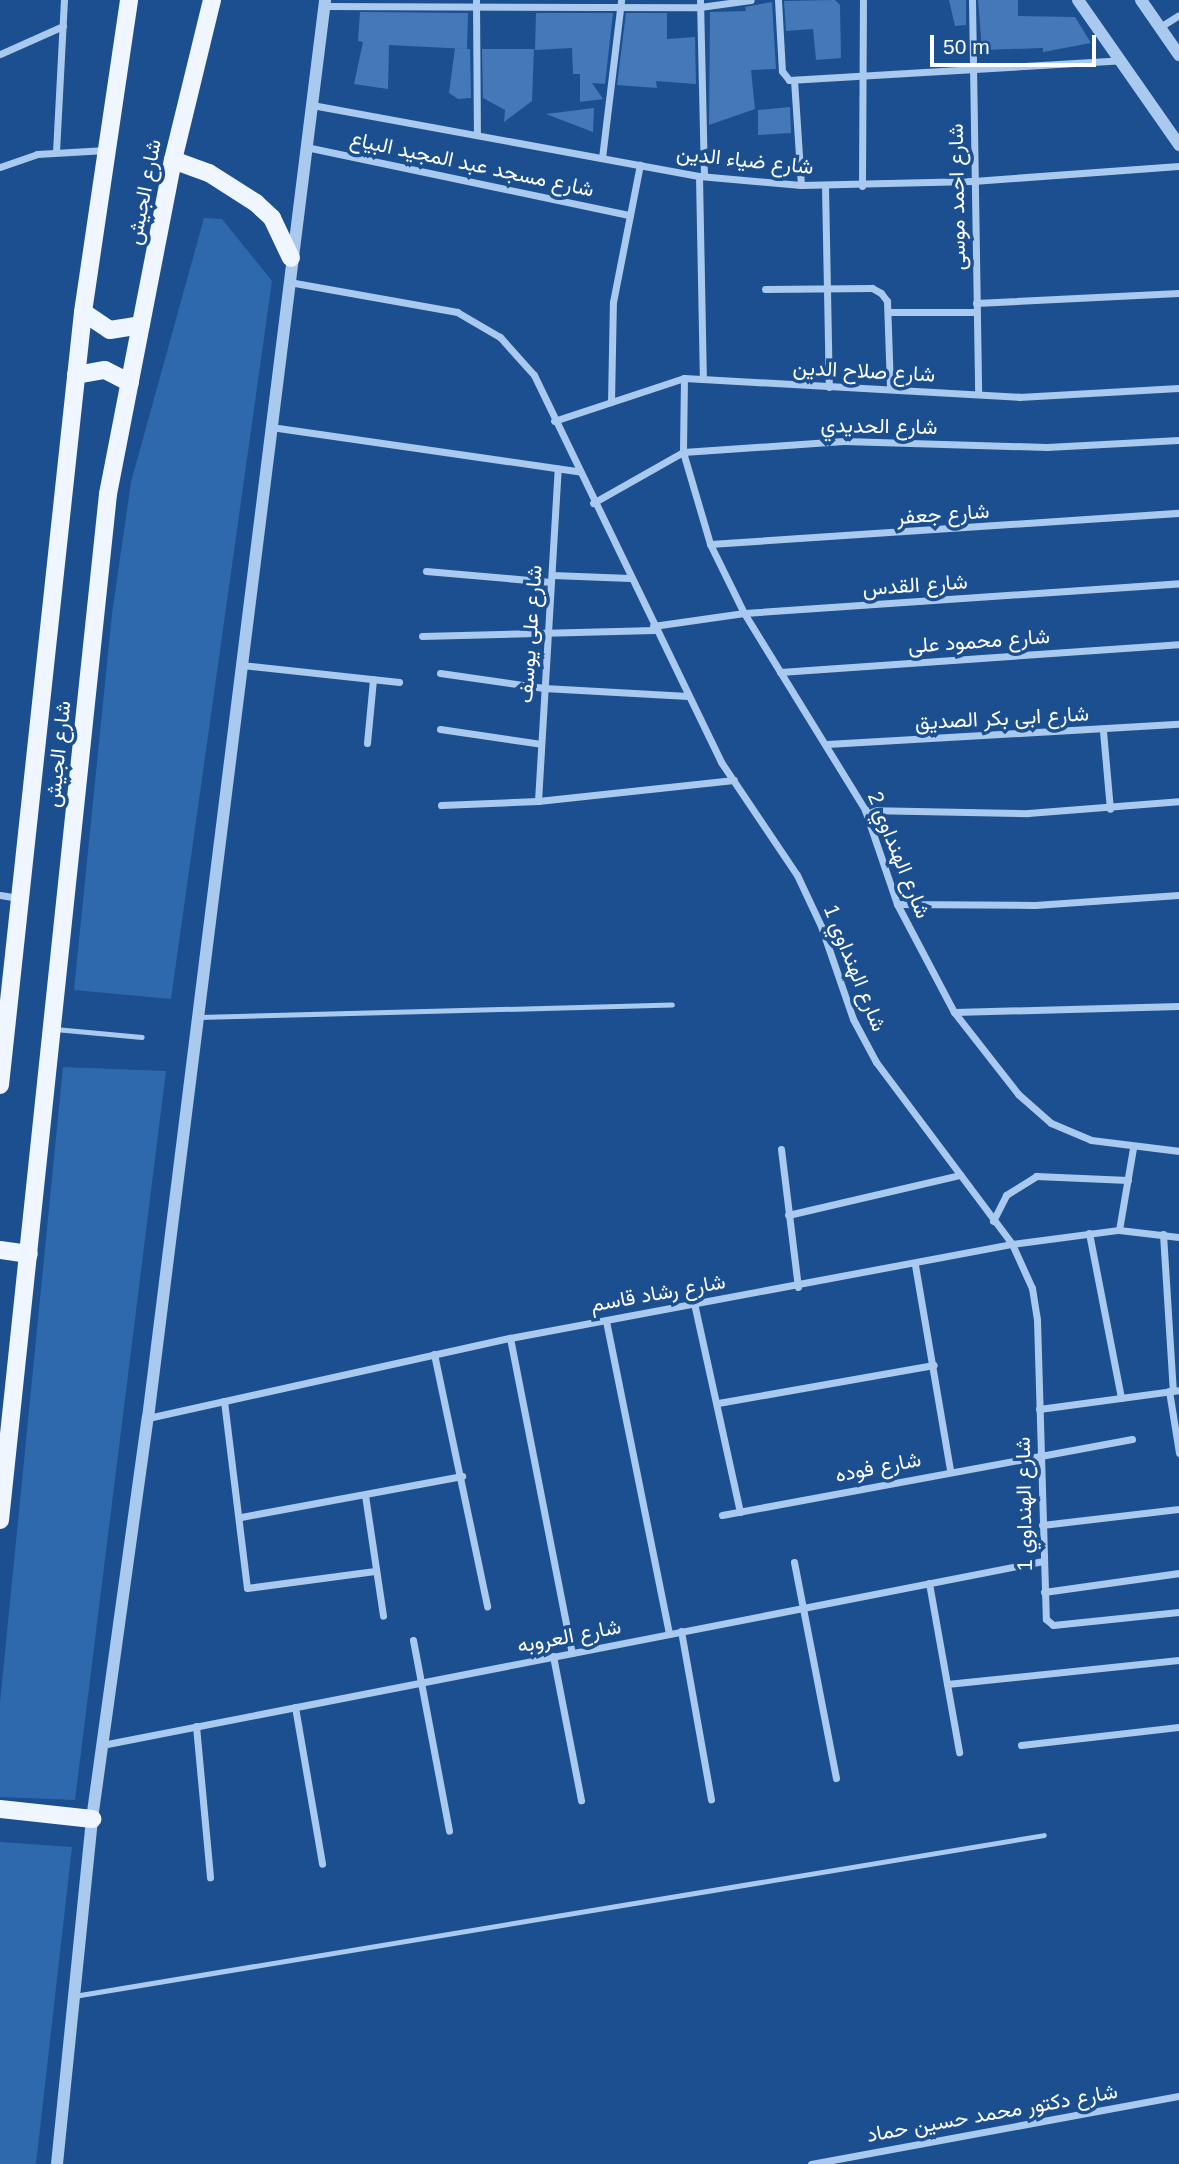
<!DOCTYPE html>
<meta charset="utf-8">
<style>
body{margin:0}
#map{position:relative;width:1179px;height:2164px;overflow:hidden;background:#1b4f8f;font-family:Arial,Vazirmatn,sans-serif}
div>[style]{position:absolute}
.green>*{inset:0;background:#2e69ad}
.building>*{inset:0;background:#4478b7}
.service>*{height:5px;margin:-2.5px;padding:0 2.5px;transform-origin:2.5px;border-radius:2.5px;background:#a9c9ee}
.minor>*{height:7px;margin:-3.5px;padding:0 3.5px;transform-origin:3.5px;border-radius:3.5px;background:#a9c9ee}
.tertiary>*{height:12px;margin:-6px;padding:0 6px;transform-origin:6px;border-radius:6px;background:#a9c9ee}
.primary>*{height:18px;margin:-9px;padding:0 9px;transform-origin:9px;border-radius:9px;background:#f0f6ff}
span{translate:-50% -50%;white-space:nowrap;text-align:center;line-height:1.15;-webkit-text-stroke:7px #1b4f8f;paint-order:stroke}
.street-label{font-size:21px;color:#fff}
.scale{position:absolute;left:930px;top:35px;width:166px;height:32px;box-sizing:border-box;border:4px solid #fff;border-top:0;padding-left:9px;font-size:21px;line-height:24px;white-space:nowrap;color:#fff;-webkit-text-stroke:5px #1b4f8f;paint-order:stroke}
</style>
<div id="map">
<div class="green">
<div style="clip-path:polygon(204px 218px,222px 219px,272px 281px,171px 999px,74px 990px,112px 614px,131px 482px)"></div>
<div style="clip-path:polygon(63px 1067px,166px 1071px,75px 1800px,0 1797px,0 1703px)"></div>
<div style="clip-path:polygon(0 1842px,72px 1847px,36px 2164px,0 2164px)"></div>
</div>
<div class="building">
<div style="clip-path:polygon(835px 0,840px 5px,841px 58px,816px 60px,813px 29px,786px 31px,784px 1px)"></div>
<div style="clip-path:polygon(949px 0,966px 0,966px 25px,955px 26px)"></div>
<div style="clip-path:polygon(978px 0,1018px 0,1018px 16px,1075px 17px,1091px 43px,1043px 52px,1043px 48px,982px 50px)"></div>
<div style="clip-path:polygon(772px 2px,776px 69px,751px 70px,755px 109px,709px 125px,710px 12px,746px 11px,745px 7px)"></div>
<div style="clip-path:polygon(360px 12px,468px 13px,467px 49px,389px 45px,388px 89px,354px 84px,363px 42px,358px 41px)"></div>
<div style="clip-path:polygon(536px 13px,613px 13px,605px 84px,592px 83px,603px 99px,580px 102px,580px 74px,573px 74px,572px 48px,535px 50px)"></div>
<div style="clip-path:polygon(626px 13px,667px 13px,667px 39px,695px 37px,696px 84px,656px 81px,657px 88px,617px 85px)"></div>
<div style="clip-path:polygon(455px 48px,470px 49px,471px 98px,458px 99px,449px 93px)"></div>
<div style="clip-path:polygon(482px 49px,534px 49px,532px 101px,504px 122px,505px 110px,483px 98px)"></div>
<div style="clip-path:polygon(790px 107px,791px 133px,758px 135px,758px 110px)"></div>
<div style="clip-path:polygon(594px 108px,593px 132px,546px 114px)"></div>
</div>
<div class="service">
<div style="left:199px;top:1017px;width:473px;rotate:-1.5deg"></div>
<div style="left:55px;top:1029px;width:87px;rotate:5.3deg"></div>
<div style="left:74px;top:1996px;width:983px;rotate:-9.42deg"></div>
</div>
<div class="minor">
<div style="left:476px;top:0;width:135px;rotate:89.6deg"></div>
<div style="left:700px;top:0;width:176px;rotate:88.7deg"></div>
<div style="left:778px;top:0;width:71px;rotate:86.8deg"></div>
<div style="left:782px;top:71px;width:11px;rotate:52deg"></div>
<div style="left:789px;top:80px;width:333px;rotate:-3.4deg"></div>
<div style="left:972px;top:0;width:394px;rotate:89.1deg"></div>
<div style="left:324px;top:6px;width:376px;rotate:0.2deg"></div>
<div style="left:700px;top:7px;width:51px;rotate:-7.8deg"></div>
<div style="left:1160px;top:27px;width:22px;rotate:-32deg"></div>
<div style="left:0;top:54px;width:69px;rotate:-24deg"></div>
<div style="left:794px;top:80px;width:105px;rotate:86.2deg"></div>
<div style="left:312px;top:105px;width:393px;rotate:10.4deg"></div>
<div style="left:699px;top:176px;width:102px;rotate:5deg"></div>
<div style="left:801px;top:185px;width:172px;rotate:-1.3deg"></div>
<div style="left:973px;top:181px;width:207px;rotate:-4.2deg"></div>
<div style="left:306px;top:147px;width:331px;rotate:11.9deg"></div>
<div style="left:56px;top:152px;width:152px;rotate:-87deg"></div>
<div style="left:602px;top:158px;width:159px;rotate:-83.1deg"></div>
<div style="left:0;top:167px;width:39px;rotate:-19deg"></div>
<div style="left:37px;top:154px;width:69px;rotate:-3.3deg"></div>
<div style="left:699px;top:176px;width:203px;rotate:88.9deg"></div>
<div style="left:825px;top:186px;width:201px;rotate:88.9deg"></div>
<div style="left:862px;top:186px;width:186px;rotate:-89.7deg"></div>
<div style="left:289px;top:282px;width:171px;rotate:10.1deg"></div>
<div style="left:457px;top:312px;width:50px;rotate:30.2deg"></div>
<div style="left:500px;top:337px;width:51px;rotate:48.2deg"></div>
<div style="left:534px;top:375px;width:430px;rotate:64.2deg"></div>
<div style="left:721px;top:762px;width:136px;rotate:56.1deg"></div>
<div style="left:797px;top:875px;width:56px;rotate:64.8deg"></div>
<div style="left:821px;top:926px;width:98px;rotate:71deg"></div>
<div style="left:853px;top:1019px;width:49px;rotate:61.9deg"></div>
<div style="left:876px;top:1062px;width:227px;rotate:53.2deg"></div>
<div style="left:1012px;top:1244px;width:48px;rotate:65.6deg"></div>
<div style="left:1032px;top:1288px;width:32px;rotate:81deg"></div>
<div style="left:1037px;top:1320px;width:299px;rotate:88.3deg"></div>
<div style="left:1046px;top:1619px;width:9px;rotate:41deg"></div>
<div style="left:1053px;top:1625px;width:127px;rotate:-5.9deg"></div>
<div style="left:765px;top:289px;width:107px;rotate:-0.5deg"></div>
<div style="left:872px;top:288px;width:10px;rotate:29deg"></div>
<div style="left:881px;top:293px;width:10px;rotate:53deg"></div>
<div style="left:887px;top:301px;width:88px;rotate:88deg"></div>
<div style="left:976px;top:303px;width:203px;rotate:-2.8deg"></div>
<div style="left:888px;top:312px;width:88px"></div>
<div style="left:684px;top:378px;width:74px;rotate:90.8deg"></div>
<div style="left:683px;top:452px;width:96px;rotate:73.6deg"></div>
<div style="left:710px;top:544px;width:77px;rotate:63.8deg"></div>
<div style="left:744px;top:613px;width:231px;rotate:58.4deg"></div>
<div style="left:865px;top:810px;width:99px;rotate:71.2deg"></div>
<div style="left:897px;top:904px;width:122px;rotate:62.2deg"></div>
<div style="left:954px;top:1012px;width:104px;rotate:52deg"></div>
<div style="left:1018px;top:1094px;width:44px;rotate:41.3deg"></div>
<div style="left:1051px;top:1123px;width:43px;rotate:23deg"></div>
<div style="left:1091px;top:1140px;width:89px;rotate:7.1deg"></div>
<div style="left:611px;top:402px;width:100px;rotate:-88.9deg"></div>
<div style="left:613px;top:302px;width:140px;rotate:-78.9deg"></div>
<div style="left:554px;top:421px;width:137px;rotate:-18.3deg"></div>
<div style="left:684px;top:378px;width:336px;rotate:3.2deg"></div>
<div style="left:1019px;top:397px;width:160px;rotate:-3.2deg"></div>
<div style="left:271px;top:427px;width:310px;rotate:8.2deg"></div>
<div style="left:593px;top:503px;width:103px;rotate:-29.5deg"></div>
<div style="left:683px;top:452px;width:161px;rotate:-3.9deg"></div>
<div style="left:844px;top:441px;width:203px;rotate:1.7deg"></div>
<div style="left:1047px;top:447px;width:132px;rotate:-3deg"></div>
<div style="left:710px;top:544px;width:470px;rotate:-3.8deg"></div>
<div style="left:426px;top:571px;width:125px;rotate:5deg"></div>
<div style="left:552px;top:575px;width:78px;rotate:2.2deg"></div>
<div style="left:653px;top:626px;width:92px;rotate:-8.1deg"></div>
<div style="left:744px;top:613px;width:436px;rotate:-3.9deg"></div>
<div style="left:422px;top:636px;width:233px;rotate:-1.5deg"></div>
<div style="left:241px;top:665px;width:159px;rotate:6.1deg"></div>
<div style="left:780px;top:672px;width:400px;rotate:-4deg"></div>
<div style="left:440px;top:673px;width:105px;rotate:8.2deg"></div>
<div style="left:544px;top:688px;width:144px;rotate:3.2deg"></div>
<div style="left:440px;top:729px;width:102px;rotate:8.4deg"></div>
<div style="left:1103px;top:731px;width:78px;rotate:84.9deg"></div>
<div style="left:367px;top:743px;width:64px;rotate:-84.6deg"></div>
<div style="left:827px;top:744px;width:353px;rotate:-3.3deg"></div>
<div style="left:538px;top:801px;width:333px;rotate:-86.6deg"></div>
<div style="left:441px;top:805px;width:97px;rotate:-2.4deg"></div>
<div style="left:538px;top:801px;width:197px;rotate:-6.1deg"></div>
<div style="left:865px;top:810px;width:163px;rotate:1.1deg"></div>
<div style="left:1028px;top:813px;width:151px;rotate:-4.5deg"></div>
<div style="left:0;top:895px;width:19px;rotate:9deg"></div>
<div style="left:897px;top:904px;width:138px;rotate:0.4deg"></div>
<div style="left:1035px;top:905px;width:144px;rotate:-4deg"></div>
<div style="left:954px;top:1012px;width:225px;rotate:-1.5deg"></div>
<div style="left:781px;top:1149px;width:139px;rotate:83deg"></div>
<div style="left:788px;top:1215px;width:177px;rotate:-13.1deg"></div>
<div style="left:993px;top:1221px;width:29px;rotate:-63deg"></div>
<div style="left:1006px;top:1195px;width:36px;rotate:-32deg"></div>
<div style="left:1036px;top:1176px;width:92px;rotate:2.5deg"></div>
<div style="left:1119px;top:1230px;width:83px;rotate:-80.3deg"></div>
<div style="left:1089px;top:1233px;width:168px;rotate:79deg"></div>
<div style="left:1163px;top:1234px;width:157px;rotate:86.4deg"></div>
<div style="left:915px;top:1265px;width:208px;rotate:80.3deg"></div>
<div style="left:694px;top:1303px;width:214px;rotate:77.6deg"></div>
<div style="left:606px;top:1321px;width:319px;rotate:78.6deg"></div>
<div style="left:510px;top:1338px;width:321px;rotate:78.9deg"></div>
<div style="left:434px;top:1354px;width:258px;rotate:78.1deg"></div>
<div style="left:1169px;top:1391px;width:63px;rotate:80.8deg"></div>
<div style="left:224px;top:1401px;width:188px;rotate:83deg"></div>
<div style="left:247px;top:1588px;width:129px;rotate:-7.6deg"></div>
<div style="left:718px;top:1403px;width:219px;rotate:-10deg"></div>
<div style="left:1039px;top:1409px;width:141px;rotate:-7.7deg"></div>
<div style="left:148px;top:1418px;width:371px;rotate:-12.5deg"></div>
<div style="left:510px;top:1338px;width:511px;rotate:-10.61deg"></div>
<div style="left:1012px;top:1244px;width:108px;rotate:-7.5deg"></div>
<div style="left:1119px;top:1230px;width:60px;rotate:6.7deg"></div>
<div style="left:365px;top:1495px;width:122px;rotate:81.5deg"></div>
<div style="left:722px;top:1515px;width:417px;rotate:-10.5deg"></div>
<div style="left:241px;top:1517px;width:225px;rotate:-10.5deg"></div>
<div style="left:1042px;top:1525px;width:138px;rotate:-6.7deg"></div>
<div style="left:794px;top:1562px;width:220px;rotate:79deg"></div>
<div style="left:929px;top:1583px;width:172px;rotate:79.9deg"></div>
<div style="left:1044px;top:1592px;width:136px;rotate:-8deg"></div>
<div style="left:681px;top:1631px;width:171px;rotate:79.9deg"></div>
<div style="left:413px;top:1640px;width:194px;rotate:79.3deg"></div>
<div style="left:553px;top:1656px;width:147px;rotate:79deg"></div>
<div style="left:947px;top:1684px;width:233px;rotate:-5.9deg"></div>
<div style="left:295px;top:1707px;width:159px;rotate:80.2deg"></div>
<div style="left:196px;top:1726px;width:152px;rotate:84.7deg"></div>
<div style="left:102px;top:1745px;width:959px;rotate:-11.06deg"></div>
<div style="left:1021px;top:1745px;width:159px;rotate:-6.5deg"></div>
<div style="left:811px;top:2164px;width:374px;rotate:-10.5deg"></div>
</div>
<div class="tertiary">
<div style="left:1078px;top:0;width:177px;rotate:55.1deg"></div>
<div style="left:1141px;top:0;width:67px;rotate:55.4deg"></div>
<div style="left:57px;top:2164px;width:347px;rotate:-84.2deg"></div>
<div style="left:92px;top:1819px;width:405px;rotate:-82.1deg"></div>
<div style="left:148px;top:1418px;width:1429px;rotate:-82.88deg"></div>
</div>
<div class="primary">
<div style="left:173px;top:160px;width:38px;rotate:20deg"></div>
<div style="left:209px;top:173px;width:56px;rotate:32.6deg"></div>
<div style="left:256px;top:203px;width:22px;rotate:43deg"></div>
<div style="left:272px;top:218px;width:44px;rotate:64.6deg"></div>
<div style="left:83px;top:312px;width:32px;rotate:34deg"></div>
<div style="left:110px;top:330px;width:31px;rotate:-9deg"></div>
<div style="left:76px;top:375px;width:29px;rotate:-10deg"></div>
<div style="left:105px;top:370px;width:28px;rotate:27deg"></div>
<div style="left:0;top:1085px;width:777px;rotate:-83.87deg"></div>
<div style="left:83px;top:312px;width:315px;rotate:-81.6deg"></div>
<div style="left:0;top:1250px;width:29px;rotate:8deg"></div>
<div style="left:0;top:1520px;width:1032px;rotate:-83.99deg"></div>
<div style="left:108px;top:494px;width:340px;rotate:-79deg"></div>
<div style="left:173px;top:160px;width:165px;rotate:-76.3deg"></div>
<div style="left:0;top:1809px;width:93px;rotate:6.2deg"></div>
</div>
<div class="street-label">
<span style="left:745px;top:160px;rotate:6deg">شارع ضياء الدين</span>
<span style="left:472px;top:164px;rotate:12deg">شارع مسجد عبد المجيد البياع</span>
<span style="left:144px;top:192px;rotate:-79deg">شارع الجيش</span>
<span style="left:957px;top:197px;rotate:-91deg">شارع احمد موسى</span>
<span style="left:864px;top:371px;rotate:3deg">شارع صلاح الدين</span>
<span style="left:879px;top:426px;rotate:1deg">شارع الحديدي</span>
<span style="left:943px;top:514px;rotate:-4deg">شارع جعفر</span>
<span style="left:915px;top:585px;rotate:-4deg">شارع القدس</span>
<span style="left:530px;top:634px;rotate:-86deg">شارع على يوسف</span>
<span style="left:979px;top:641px;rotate:-4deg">شارع محمود على</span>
<span style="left:1002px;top:718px;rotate:-3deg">شارع ابى بكر الصديق</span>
<span style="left:58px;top:754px;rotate:-84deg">شارع الجيش</span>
<span style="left:899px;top:855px;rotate:68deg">شارع الهنداوي 2</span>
<span style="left:855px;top:968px;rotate:68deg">شارع الهنداوي 1</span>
<span style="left:658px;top:1293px;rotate:-10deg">شارع رشاد قاسم</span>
<span style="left:878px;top:1467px;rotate:-11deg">شارع فوده</span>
<span style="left:1024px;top:1504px;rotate:-91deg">شارع الهنداوي 1</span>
<span style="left:569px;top:1636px;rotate:-11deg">شارع العروبه</span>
<span style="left:992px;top:2113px;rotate:-10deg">شارع دكتور محمد حسين حماد</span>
</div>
<div class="scale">50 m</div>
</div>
